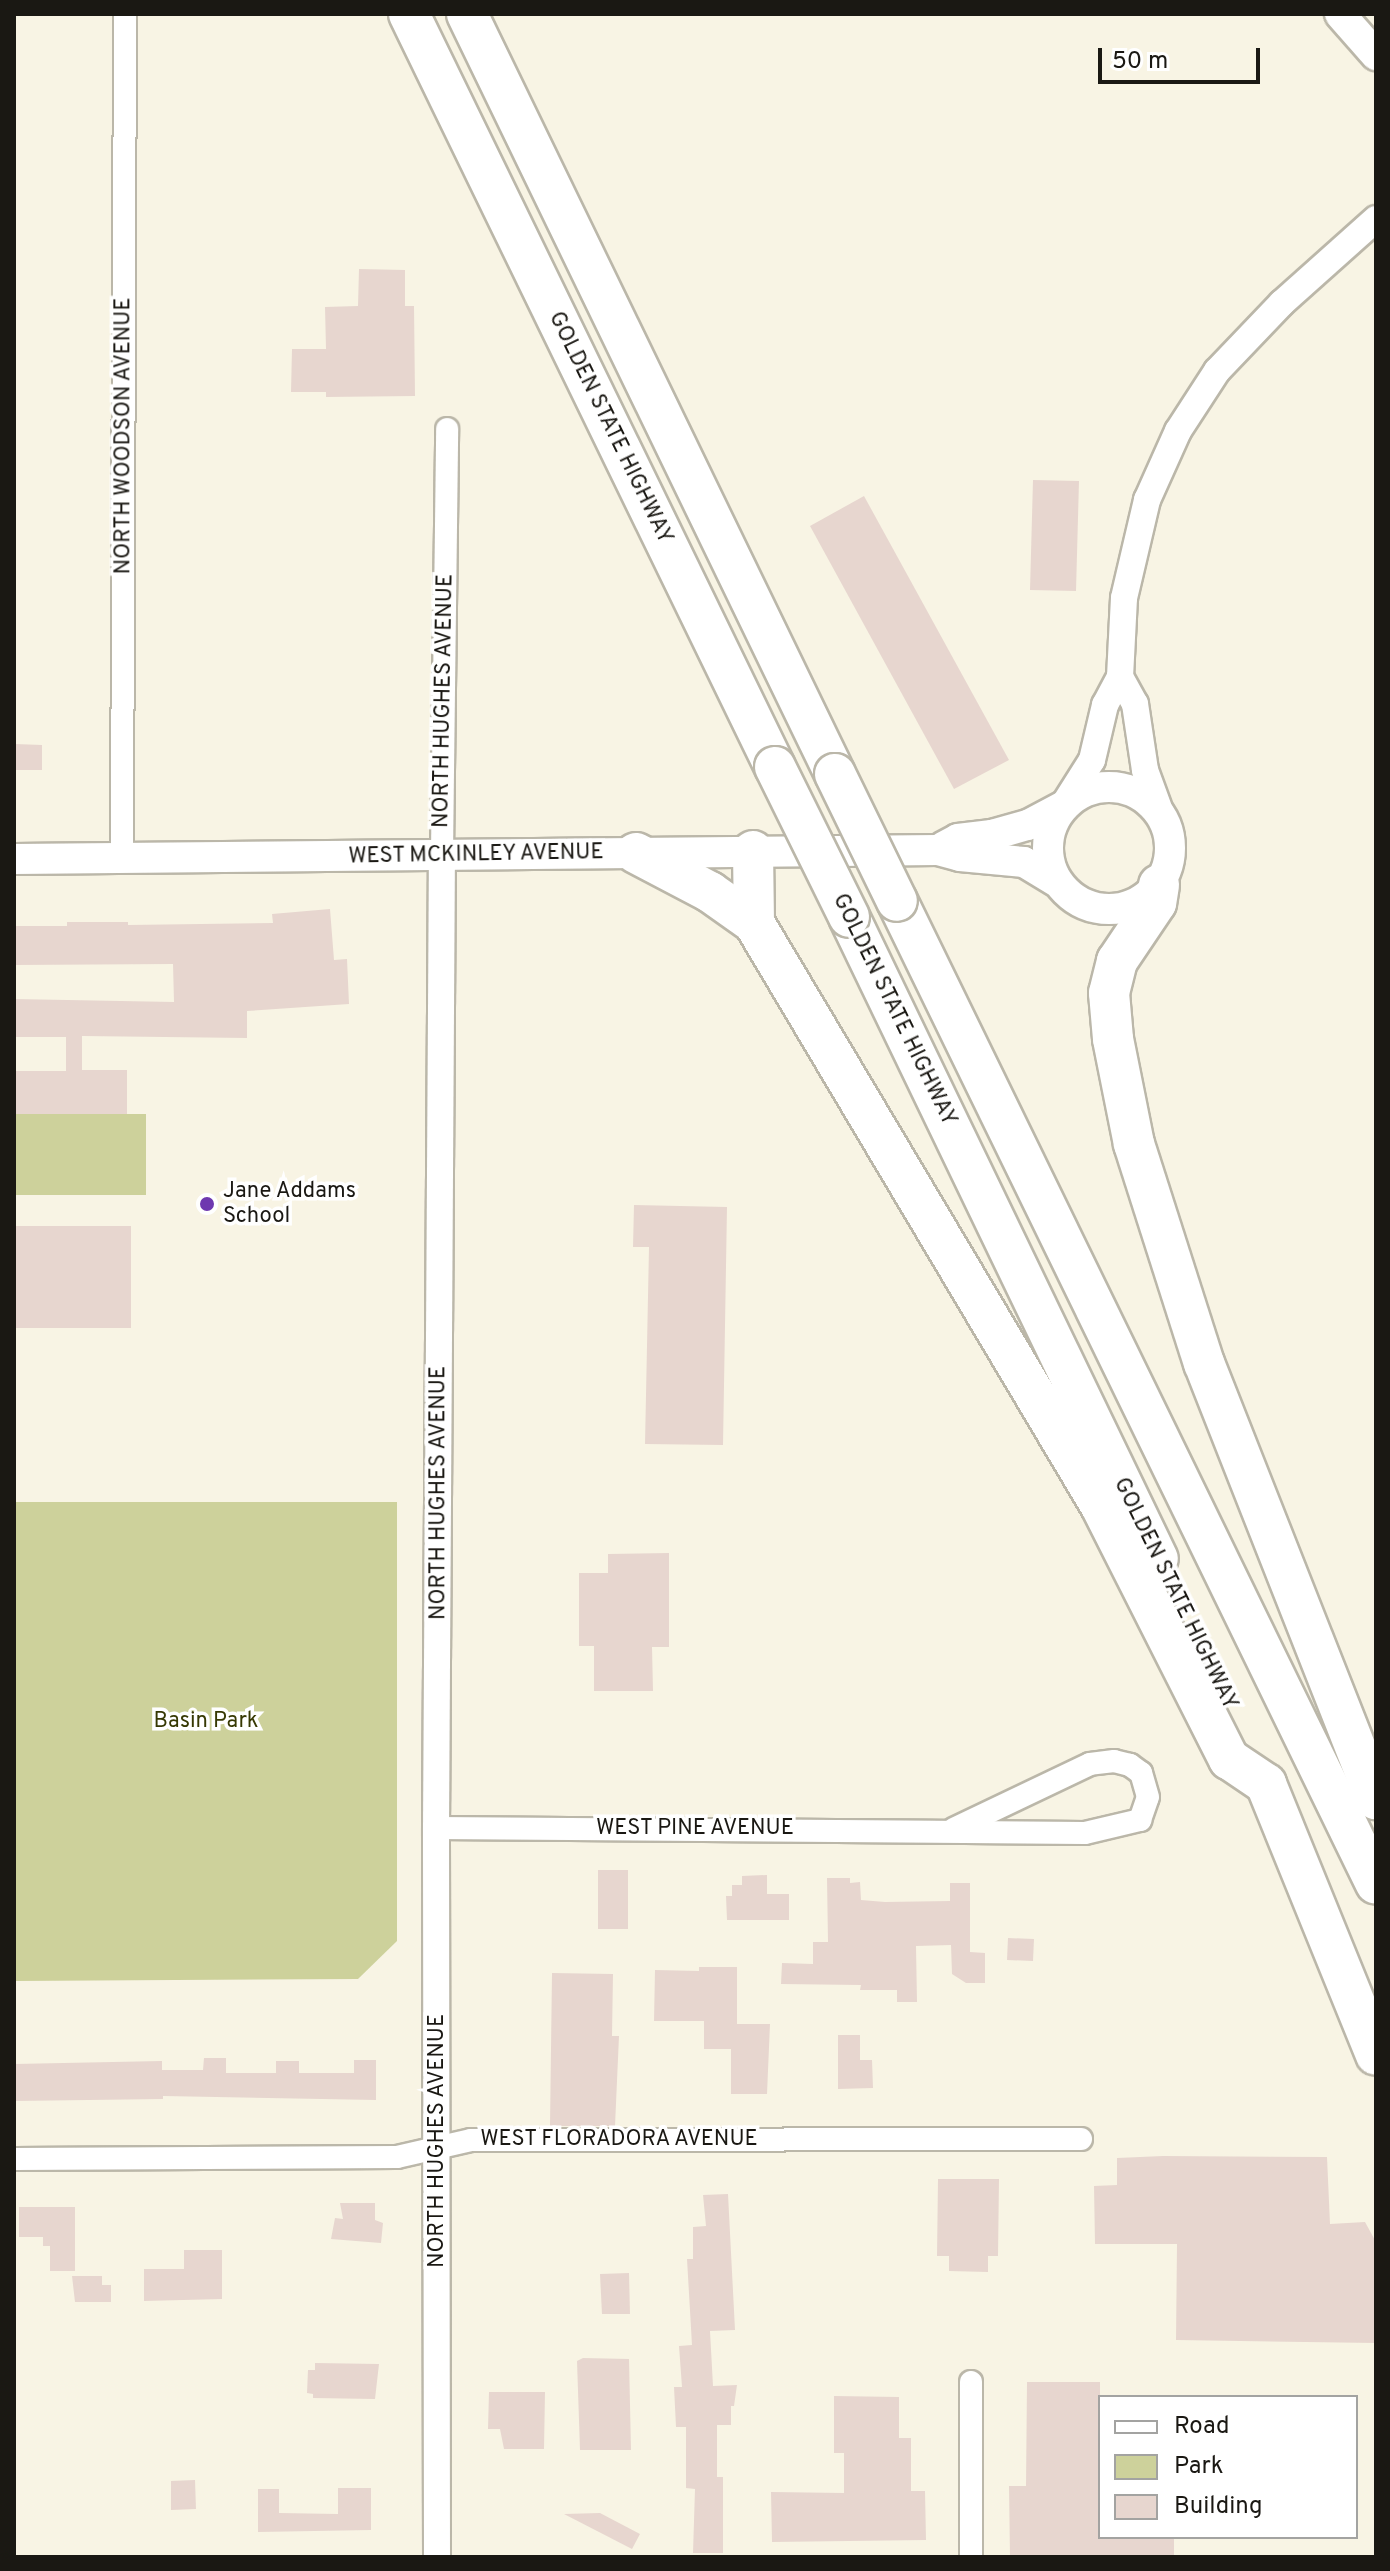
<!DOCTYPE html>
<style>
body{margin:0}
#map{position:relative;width:1390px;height:2571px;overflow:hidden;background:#f8f4e4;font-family:Overpass,sans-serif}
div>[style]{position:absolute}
.green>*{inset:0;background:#cdd19b}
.building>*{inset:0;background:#e7d6cf}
.roads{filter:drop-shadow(2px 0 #bbb7a9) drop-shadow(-2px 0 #bbb7a9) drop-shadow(0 2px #bbb7a9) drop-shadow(0 -2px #bbb7a9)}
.minor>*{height:22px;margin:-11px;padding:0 11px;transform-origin:11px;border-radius:11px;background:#fff}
.tertiary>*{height:26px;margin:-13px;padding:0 13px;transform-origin:13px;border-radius:13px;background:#fff}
.secondary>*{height:30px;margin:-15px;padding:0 15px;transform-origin:15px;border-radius:15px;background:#fff}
.secondary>.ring{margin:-15px;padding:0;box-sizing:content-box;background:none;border:30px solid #fff;border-radius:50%}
.motorway>*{height:40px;margin:-20px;padding:0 20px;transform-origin:20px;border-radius:20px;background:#fff}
.bridges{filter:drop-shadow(2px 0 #bbb7a9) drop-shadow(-2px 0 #bbb7a9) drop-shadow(0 2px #bbb7a9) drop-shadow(0 -2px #bbb7a9)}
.motorway-bridge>*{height:40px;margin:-20px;padding:0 20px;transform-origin:20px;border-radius:20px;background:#fff}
.dots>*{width:22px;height:22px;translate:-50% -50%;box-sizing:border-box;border:4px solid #fff;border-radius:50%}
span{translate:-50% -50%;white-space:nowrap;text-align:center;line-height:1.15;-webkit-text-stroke:7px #fff;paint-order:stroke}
.street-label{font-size:22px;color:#1a1813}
.poi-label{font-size:22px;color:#1a1813}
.left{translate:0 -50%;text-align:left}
.park-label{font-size:22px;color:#373904}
.frame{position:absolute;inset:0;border:16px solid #1a1813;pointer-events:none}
.legend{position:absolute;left:1098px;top:2395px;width:260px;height:144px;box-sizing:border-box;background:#fff;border:2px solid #a3a3a1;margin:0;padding:10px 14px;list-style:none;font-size:24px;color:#1a1813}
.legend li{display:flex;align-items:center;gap:16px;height:40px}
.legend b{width:40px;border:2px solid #a3a3a1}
.scale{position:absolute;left:1098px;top:48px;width:162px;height:36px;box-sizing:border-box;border:4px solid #1a1813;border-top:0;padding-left:10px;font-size:24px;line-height:28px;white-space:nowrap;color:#1a1813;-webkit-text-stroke:6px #fff;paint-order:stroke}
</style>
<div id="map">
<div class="green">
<div style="clip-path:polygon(14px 1114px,146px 1114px,146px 1195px,14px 1195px)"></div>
<div style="clip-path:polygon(14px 1502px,397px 1502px,397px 1941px,358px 1979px,14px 1981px)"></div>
</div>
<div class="building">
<div style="clip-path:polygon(359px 269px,405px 270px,405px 306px,414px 306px,415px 396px,326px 397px,326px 392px,291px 392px,292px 349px,326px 349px,325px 307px,358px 306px)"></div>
<div style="clip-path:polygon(1033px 480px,1079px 481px,1076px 591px,1030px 590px)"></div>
<div style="clip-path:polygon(864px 496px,1009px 760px,954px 789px,810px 526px)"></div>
<div style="clip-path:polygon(15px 744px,42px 745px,42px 770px,15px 770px)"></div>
<div style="clip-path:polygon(330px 909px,334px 960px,347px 959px,349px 1004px,247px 1011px,247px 1038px,82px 1036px,82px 1070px,127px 1070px,127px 1114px,14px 1114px,14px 1071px,66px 1071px,66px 1037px,14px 1037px,14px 999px,174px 1002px,173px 964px,14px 965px,14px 926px,67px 926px,67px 922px,128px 922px,128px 925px,273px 923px,272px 914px)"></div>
<div style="clip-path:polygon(634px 1205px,727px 1207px,723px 1445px,645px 1444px,649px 1247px,633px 1247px)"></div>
<div style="clip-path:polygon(14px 1226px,131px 1226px,131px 1328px,14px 1328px)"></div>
<div style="clip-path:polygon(669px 1553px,669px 1647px,652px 1647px,653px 1691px,594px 1691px,594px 1646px,579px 1646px,579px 1573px,608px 1573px,608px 1554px)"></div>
<div style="clip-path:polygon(598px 1870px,628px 1870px,628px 1929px,598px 1929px)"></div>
<div style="clip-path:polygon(767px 1875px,767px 1894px,789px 1894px,789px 1920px,727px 1920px,726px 1896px,732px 1896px,732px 1885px,742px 1885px,742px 1876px)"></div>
<div style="clip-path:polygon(827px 1878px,850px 1878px,850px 1883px,860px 1882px,861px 1900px,885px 1902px,950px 1901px,950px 1883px,970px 1883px,970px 1952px,985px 1953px,985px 1983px,966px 1983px,952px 1974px,951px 1945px,916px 1946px,917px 2002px,897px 2002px,897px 1990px,860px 1990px,861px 1985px,781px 1984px,782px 1963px,813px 1964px,813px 1942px,828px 1942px)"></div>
<div style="clip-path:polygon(1008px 1938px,1034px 1939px,1033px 1961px,1007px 1960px)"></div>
<div style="clip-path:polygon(699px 1967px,737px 1967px,737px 2024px,770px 2024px,767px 2094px,731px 2094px,731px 2049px,704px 2049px,704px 2021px,654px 2021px,655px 1970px,699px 1971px)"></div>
<div style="clip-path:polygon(552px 1973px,613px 1974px,612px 2036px,619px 2036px,615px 2126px,550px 2126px)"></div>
<div style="clip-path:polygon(838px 2035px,860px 2035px,860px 2060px,872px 2060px,873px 2088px,838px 2089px)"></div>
<div style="clip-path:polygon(204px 2058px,226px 2058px,226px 2073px,276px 2073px,276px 2061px,299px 2061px,299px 2073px,354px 2073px,354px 2060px,376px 2060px,376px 2100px,163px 2096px,163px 2099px,14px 2101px,14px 2064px,162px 2061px,162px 2070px,203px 2070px)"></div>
<div style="clip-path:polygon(1163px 2156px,1327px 2157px,1330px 2224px,1365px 2222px,1376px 2242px,1376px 2343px,1176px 2340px,1177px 2244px,1095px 2244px,1094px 2186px,1117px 2185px,1117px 2158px)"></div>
<div style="clip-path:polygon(938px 2179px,999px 2179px,998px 2256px,988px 2256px,988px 2272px,949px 2271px,949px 2256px,937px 2256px)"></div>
<div style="clip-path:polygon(728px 2194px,735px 2330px,710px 2331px,713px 2386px,737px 2385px,734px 2406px,731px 2406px,731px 2425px,717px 2425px,717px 2477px,723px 2477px,723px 2553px,693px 2553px,695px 2489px,686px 2488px,686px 2427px,676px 2427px,674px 2387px,682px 2387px,679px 2346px,692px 2345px,687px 2259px,693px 2259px,693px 2227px,706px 2226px,703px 2195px)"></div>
<div style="clip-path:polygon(340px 2203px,375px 2203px,375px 2220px,383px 2223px,381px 2243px,331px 2239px,335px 2218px,343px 2219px)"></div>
<div style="clip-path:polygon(19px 2207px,75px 2207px,75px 2271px,50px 2271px,50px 2246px,43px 2246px,43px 2237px,19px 2237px)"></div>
<div style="clip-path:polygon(184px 2250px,222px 2250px,222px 2299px,144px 2301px,144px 2269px,184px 2269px)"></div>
<div style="clip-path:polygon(629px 2273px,630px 2314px,602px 2314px,600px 2274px)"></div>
<div style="clip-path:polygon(72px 2276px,102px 2276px,102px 2285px,111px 2285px,111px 2302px,75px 2302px)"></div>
<div style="clip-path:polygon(583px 2358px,629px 2359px,631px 2450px,580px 2450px,577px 2361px)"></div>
<div style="clip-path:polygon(315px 2363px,379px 2364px,375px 2399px,313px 2398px,313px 2394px,307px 2393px,308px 2370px,315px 2370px)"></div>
<div style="clip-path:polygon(1027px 2382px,1100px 2382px,1100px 2537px,1174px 2537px,1174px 2557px,1010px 2557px,1009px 2486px,1026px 2486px)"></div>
<div style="clip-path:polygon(489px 2392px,545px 2392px,544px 2449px,504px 2449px,500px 2429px,488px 2429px)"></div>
<div style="clip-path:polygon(834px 2396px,899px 2397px,899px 2438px,911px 2438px,911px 2491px,925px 2491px,926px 2540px,772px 2542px,771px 2492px,844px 2493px,844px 2453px,834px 2453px)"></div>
<div style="clip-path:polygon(195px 2480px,196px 2509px,171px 2510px,171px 2481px)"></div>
<div style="clip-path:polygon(338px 2488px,371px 2488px,371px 2530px,258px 2532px,258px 2489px,279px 2489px,279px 2513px,338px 2514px)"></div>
<div style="clip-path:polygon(600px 2513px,640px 2534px,632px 2549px,564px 2514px)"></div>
</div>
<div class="roads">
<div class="minor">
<div style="left:442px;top:853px;width:424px;rotate:-89.3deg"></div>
<div style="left:122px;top:858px;width:844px;rotate:-89.8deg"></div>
<div style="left:436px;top:1828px;width:649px;rotate:0.44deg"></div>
<div style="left:1085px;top:1833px;width:57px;rotate:-13.3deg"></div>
<div style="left:1140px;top:1820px;width:24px;rotate:-71deg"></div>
<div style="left:1148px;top:1797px;width:25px;rotate:-106deg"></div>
<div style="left:1141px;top:1773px;width:14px;rotate:-144deg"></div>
<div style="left:1130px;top:1765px;width:16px;rotate:-166deg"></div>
<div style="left:1114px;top:1761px;width:24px;rotate:173deg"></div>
<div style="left:1090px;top:1764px;width:151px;rotate:154.5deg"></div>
<div style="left:14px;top:2159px;width:383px;rotate:-0.3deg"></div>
<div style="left:397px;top:2157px;width:76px;rotate:-12.9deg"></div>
<div style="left:471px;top:2140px;width:610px;rotate:-0.09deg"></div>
<div style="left:971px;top:2557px;width:175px;rotate:-90deg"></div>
</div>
<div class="tertiary">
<div style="left:1063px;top:806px;width:54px;rotate:-57.8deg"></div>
<div style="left:1092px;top:760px;width:57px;rotate:-76.7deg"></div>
<div style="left:1105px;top:705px;width:32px;rotate:-62deg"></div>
<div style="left:1161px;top:814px;width:47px;rotate:-110deg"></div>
<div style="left:1145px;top:770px;width:67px;rotate:-98.6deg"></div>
<div style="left:1135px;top:704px;width:31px;rotate:-119deg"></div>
<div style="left:1120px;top:677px;width:79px;rotate:-87.1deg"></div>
<div style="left:1124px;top:598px;width:101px;rotate:-76.8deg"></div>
<div style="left:1147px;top:500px;width:76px;rotate:-65.8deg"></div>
<div style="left:1178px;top:431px;width:72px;rotate:-57deg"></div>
<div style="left:1217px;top:371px;width:94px;rotate:-46.3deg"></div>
<div style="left:1282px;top:303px;width:126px;rotate:-41.8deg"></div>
<div style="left:437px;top:2557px;width:729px;rotate:-90.08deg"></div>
<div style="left:436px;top:1828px;width:975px;rotate:-89.65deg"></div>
</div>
<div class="secondary">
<div style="left:1340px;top:14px;width:55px;rotate:48.7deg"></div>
<div class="ring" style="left:1048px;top:787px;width:92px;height:92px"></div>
<div style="left:943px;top:847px;width:17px;rotate:-28deg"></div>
<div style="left:958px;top:839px;width:34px;rotate:-7deg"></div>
<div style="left:992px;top:835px;width:37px;rotate:-16deg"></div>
<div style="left:1028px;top:825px;width:40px;rotate:-28deg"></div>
<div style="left:14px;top:859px;width:924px;rotate:-0.56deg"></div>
<div style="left:938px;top:850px;width:23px;rotate:15deg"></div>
<div style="left:960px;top:856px;width:64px;rotate:5.4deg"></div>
<div style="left:1024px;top:862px;width:37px;rotate:31deg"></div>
</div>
<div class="motorway">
<div style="left:409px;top:14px;width:837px;rotate:64.08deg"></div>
<div style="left:467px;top:14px;width:844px;rotate:64.16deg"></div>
<div style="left:753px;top:851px;width:72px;rotate:89.2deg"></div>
<div style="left:636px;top:853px;width:84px;rotate:27.8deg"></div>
<div style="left:710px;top:892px;width:54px;rotate:35.2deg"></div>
<div style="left:754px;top:923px;width:678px;rotate:59.24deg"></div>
<div style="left:1101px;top:1506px;width:284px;rotate:63.2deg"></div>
<div style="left:1229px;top:1759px;width:45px;rotate:34deg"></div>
<div style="left:1266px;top:1784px;width:292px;rotate:67.9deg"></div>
<div style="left:1159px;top:885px;width:18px;rotate:99deg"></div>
<div style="left:1156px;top:903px;width:70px;rotate:123.9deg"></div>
<div style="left:1117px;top:961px;width:33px;rotate:104deg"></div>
<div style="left:1109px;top:993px;width:46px;rotate:85deg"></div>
<div style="left:1113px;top:1039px;width:107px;rotate:78.7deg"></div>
<div style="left:1134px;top:1144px;width:230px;rotate:72.3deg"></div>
<div style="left:1204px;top:1363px;width:469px;rotate:68.5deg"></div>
<div style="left:897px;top:901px;width:1093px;rotate:64.02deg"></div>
<div style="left:849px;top:917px;width:712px;rotate:64.3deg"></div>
</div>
</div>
<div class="bridges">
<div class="motorway-bridge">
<div style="left:775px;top:767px;width:167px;rotate:63.7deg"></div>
<div style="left:835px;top:774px;width:141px;rotate:64deg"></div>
</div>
</div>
<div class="dots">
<div style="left:207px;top:1204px;background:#6e38af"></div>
</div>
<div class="street-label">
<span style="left:610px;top:428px;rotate:64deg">GOLDEN STATE HIGHWAY</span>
<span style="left:124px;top:436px;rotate:-90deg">NORTH WOODSON AVENUE</span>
<span style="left:444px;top:701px;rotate:-89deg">NORTH HUGHES AVENUE</span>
<span style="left:476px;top:855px;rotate:-1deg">WEST MCKINLEY AVENUE</span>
<span style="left:894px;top:1010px;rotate:64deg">GOLDEN STATE HIGHWAY</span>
<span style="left:439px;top:1493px;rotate:-90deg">NORTH HUGHES AVENUE</span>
<span style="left:1175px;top:1594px;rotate:64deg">GOLDEN STATE HIGHWAY</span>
<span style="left:695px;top:1829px">WEST PINE AVENUE</span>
<span style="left:619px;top:2140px">WEST FLORADORA AVENUE</span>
<span style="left:438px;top:2141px;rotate:-90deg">NORTH HUGHES AVENUE</span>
</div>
<div class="poi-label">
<span class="left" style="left:223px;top:1204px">Jane Addams<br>School</span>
</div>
<div class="park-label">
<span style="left:206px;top:1722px">Basin Park</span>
</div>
<div class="frame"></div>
<ul class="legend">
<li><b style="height:10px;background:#fff"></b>Road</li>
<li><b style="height:22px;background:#cdd19b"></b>Park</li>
<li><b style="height:22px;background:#e7d6cf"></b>Building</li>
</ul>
<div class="scale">50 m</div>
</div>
